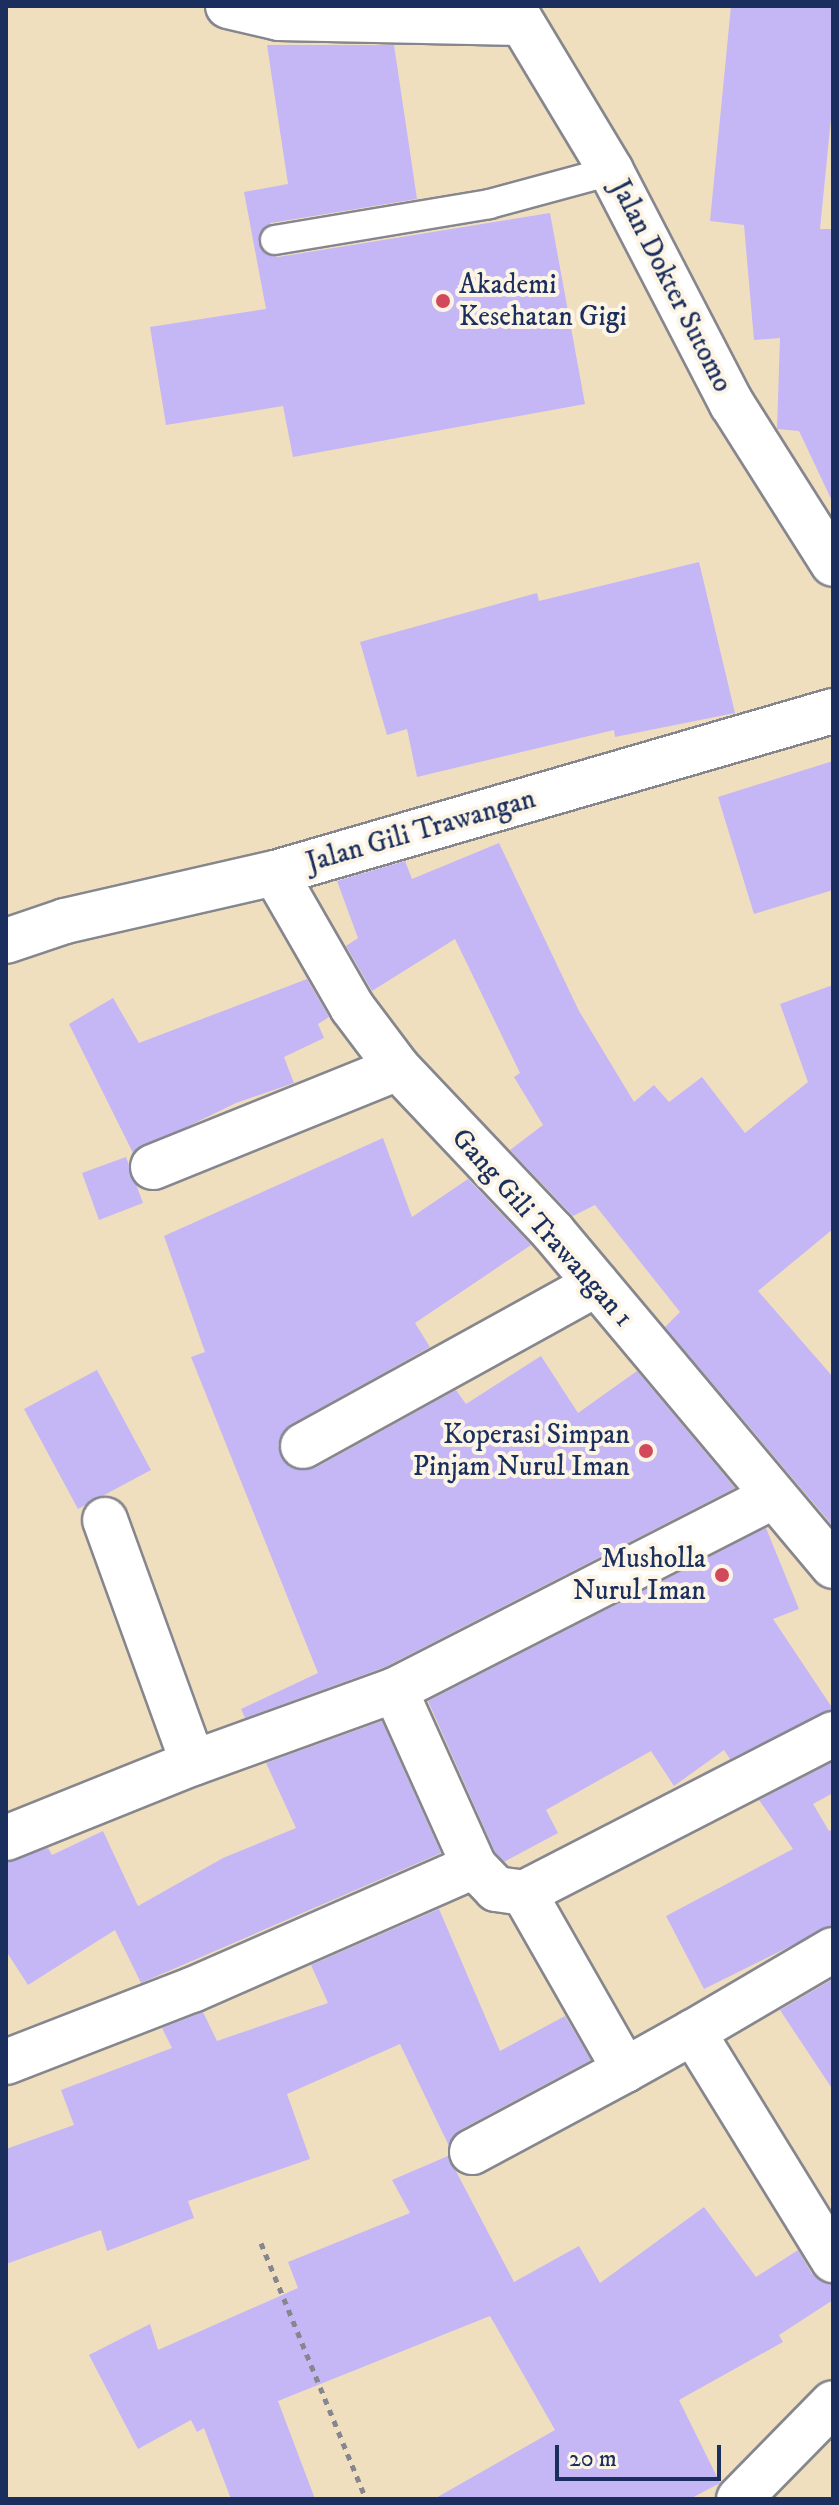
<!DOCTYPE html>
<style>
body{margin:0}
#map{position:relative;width:839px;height:2505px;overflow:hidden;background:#f0dfbe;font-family:"IM FELL DW Pica",serif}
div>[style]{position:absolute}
.building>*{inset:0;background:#c5b6f6}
.path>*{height:5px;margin-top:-2.5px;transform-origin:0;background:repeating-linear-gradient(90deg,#86878e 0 6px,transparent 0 12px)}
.roads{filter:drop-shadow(2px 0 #86878e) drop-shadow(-2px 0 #86878e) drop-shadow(0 2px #86878e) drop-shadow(0 -2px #86878e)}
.lane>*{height:28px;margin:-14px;padding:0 14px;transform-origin:14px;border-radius:14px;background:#fff}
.street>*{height:44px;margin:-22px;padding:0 22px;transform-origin:22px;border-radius:22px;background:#fff}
.primary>*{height:44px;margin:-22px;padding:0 22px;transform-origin:22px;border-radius:22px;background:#fff}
.dots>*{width:22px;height:22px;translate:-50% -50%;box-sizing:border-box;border:4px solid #fcf5e5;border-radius:50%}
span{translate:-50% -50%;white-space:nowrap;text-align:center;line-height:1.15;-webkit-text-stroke:8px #fcf5e5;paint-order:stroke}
.poi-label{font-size:28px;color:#1b2f5e}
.left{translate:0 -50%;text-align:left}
.right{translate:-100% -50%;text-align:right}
.street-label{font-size:28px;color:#1b2f5e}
.frame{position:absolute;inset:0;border:8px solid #1b2f5e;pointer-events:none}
.scale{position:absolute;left:555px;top:2445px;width:166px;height:36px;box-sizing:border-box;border:4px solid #1b2f5e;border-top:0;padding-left:10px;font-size:24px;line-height:28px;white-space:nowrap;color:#1b2f5e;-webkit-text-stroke:6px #fcf5e5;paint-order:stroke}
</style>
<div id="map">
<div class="building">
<div style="clip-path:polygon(731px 6px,833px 6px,833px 98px,820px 229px,833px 229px,833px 503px,799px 431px,777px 429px,780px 338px,754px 340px,744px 225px,710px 221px)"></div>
<div style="clip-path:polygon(267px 45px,394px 45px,417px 199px,271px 223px,259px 235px,262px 251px,278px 257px,550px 213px,585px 404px,293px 457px,283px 406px,166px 425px,150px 327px,266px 309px,244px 192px,288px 184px)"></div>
<div style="clip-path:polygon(699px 562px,735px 713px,615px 737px,614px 730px,417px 777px,407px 729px,387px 735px,360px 642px,537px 593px,539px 601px)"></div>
<div style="clip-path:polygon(833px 761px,833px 890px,754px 914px,718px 797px)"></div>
<div style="clip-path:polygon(499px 843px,579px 1011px,634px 1102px,654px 1085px,669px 1102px,702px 1077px,745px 1133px,808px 1082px,780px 1004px,833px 985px,833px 1229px,758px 1291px,833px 1377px,833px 1526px,665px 1327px,680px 1312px,595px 1205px,573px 1216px,510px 1150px,543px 1125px,514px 1077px,520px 1073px,455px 939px,372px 991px,346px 946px,358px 938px,337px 881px,405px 861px,412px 879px)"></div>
<div style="clip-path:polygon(307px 979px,329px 1017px,318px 1024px,324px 1038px,284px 1057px,294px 1083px,236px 1103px,133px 1153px,69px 1024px,113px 998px,139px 1043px)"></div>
<div style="clip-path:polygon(383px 1138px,412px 1217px,468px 1179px,531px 1245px,415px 1323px,430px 1347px,290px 1425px,278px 1445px,289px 1467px,315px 1468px,456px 1390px,466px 1404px,541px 1356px,578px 1413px,637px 1371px,735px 1488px,385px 1667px,245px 1718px,241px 1709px,318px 1673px,191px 1357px,205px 1352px,164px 1236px)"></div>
<div style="clip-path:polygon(126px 1157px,143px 1203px,99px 1220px,82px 1173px)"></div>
<div style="clip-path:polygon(97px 1370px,151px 1470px,78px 1509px,24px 1409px)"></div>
<div style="clip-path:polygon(766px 1528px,799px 1609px,773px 1619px,833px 1709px,730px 1759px,724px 1750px,674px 1786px,651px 1751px,546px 1810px,558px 1833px,504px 1862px,495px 1852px,428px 1701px)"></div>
<div style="clip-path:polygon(382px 1721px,441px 1853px,141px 1983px,115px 1930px,28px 1985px,6px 1951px,6px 1862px,48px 1848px,52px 1855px,103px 1831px,138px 1906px,223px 1858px,296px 1828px,266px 1763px)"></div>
<div style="clip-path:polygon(833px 1762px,833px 1793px,813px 1804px,829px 1831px,833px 1829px,833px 1925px,704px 1989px,666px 1916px,793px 1849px,759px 1800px)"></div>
<div style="clip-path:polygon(439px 1909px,500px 2051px,565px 2016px,591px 2060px,460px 2130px,449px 2146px,400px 2044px,287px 2094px,310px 2159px,188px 2201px,194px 2218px,107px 2251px,101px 2230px,6px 2264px,6px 2149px,74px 2125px,61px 2090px,172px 2048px,162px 2028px,203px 2012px,217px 2041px,328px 2003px,311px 1965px)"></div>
<div style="clip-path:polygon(833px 1979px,833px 2090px,780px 2010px)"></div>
<div style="clip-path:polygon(448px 2156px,514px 2282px,579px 2246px,600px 2283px,704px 2207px,756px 2277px,798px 2250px,812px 2274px,833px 2285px,833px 2300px,779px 2335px,783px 2342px,679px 2400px,720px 2483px,690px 2499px,434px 2499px,555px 2430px,490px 2316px,278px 2401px,315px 2499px,231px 2499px,204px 2428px,197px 2432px,191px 2420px,138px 2449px,89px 2355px,150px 2324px,158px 2350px,298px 2288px,288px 2262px,410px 2213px,392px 2180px)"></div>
</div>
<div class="path">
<div style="left:261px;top:2243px;width:277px;rotate:67.7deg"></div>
</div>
<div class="roads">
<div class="lane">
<div style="left:275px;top:240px;width:217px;rotate:-9.5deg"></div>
<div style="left:489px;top:204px;width:126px;rotate:-15.1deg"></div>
</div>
<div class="street">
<div style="left:228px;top:6px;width:52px;rotate:13.2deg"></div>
<div style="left:279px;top:18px;width:241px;rotate:1.2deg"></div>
<div style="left:275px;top:873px;width:155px;rotate:60.1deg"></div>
<div style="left:352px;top:1007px;width:76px;rotate:53deg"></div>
<div style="left:398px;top:1068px;width:226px;rotate:46.6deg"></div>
<div style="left:553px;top:1232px;width:436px;rotate:50deg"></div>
<div style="left:6px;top:941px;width:62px;rotate:-18.7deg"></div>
<div style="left:65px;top:921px;width:215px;rotate:-12.9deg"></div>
<div style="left:275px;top:873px;width:581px;rotate:-16.19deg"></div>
<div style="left:153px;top:1167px;width:264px;rotate:-22deg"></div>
<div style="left:303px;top:1446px;width:335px;rotate:-28.9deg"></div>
<div style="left:105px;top:1520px;width:258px;rotate:70.1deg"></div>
<div style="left:395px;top:1690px;width:193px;rotate:65.8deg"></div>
<div style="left:6px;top:1838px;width:201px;rotate:-21.9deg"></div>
<div style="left:193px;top:1763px;width:215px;rotate:-19.9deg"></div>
<div style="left:395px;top:1690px;width:424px;rotate:-27.1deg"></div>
<div style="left:524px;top:1893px;width:348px;rotate:-27.2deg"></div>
<div style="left:693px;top:2032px;width:162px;rotate:-30.4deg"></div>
<div style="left:6px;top:2062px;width:199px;rotate:-21.2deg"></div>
<div style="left:192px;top:1990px;width:308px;rotate:-23.7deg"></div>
<div style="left:474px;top:1866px;width:32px;rotate:46deg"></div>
<div style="left:496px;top:1889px;width:28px;rotate:8deg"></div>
<div style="left:524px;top:1893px;width:204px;rotate:60.3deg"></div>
<div style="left:625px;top:2070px;width:78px;rotate:-29.2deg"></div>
<div style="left:693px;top:2032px;width:268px;rotate:58.4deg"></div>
<div style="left:472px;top:2152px;width:174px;rotate:-28.2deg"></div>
<div style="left:739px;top:2499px;width:134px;rotate:-45.6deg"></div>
</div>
<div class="primary">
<div style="left:512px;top:6px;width:192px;rotate:59deg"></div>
<div style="left:611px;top:171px;width:263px;rotate:62.6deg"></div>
<div style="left:732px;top:404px;width:189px;rotate:57.7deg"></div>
</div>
</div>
<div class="dots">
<div style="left:443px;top:301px;background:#d1495b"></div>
<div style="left:646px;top:1451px;background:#d1495b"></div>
<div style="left:722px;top:1575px;background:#d1495b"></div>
</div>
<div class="poi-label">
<span class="left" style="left:459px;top:301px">Akademi<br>Kesehatan Gigi</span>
<span class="right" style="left:630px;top:1451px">Koperasi Simpan<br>Pinjam Nurul Iman</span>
<span class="right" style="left:706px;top:1575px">Musholla<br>Nurul Iman</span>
</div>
<div class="street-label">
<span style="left:671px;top:286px;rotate:63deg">Jalan Dokter Sutomo</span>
<span style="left:421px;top:831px;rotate:-16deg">Jalan Gili Trawangan</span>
<span style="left:542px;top:1228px;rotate:48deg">Gang Gili Trawangan 1</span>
</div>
<div class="frame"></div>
<div class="scale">20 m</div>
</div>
